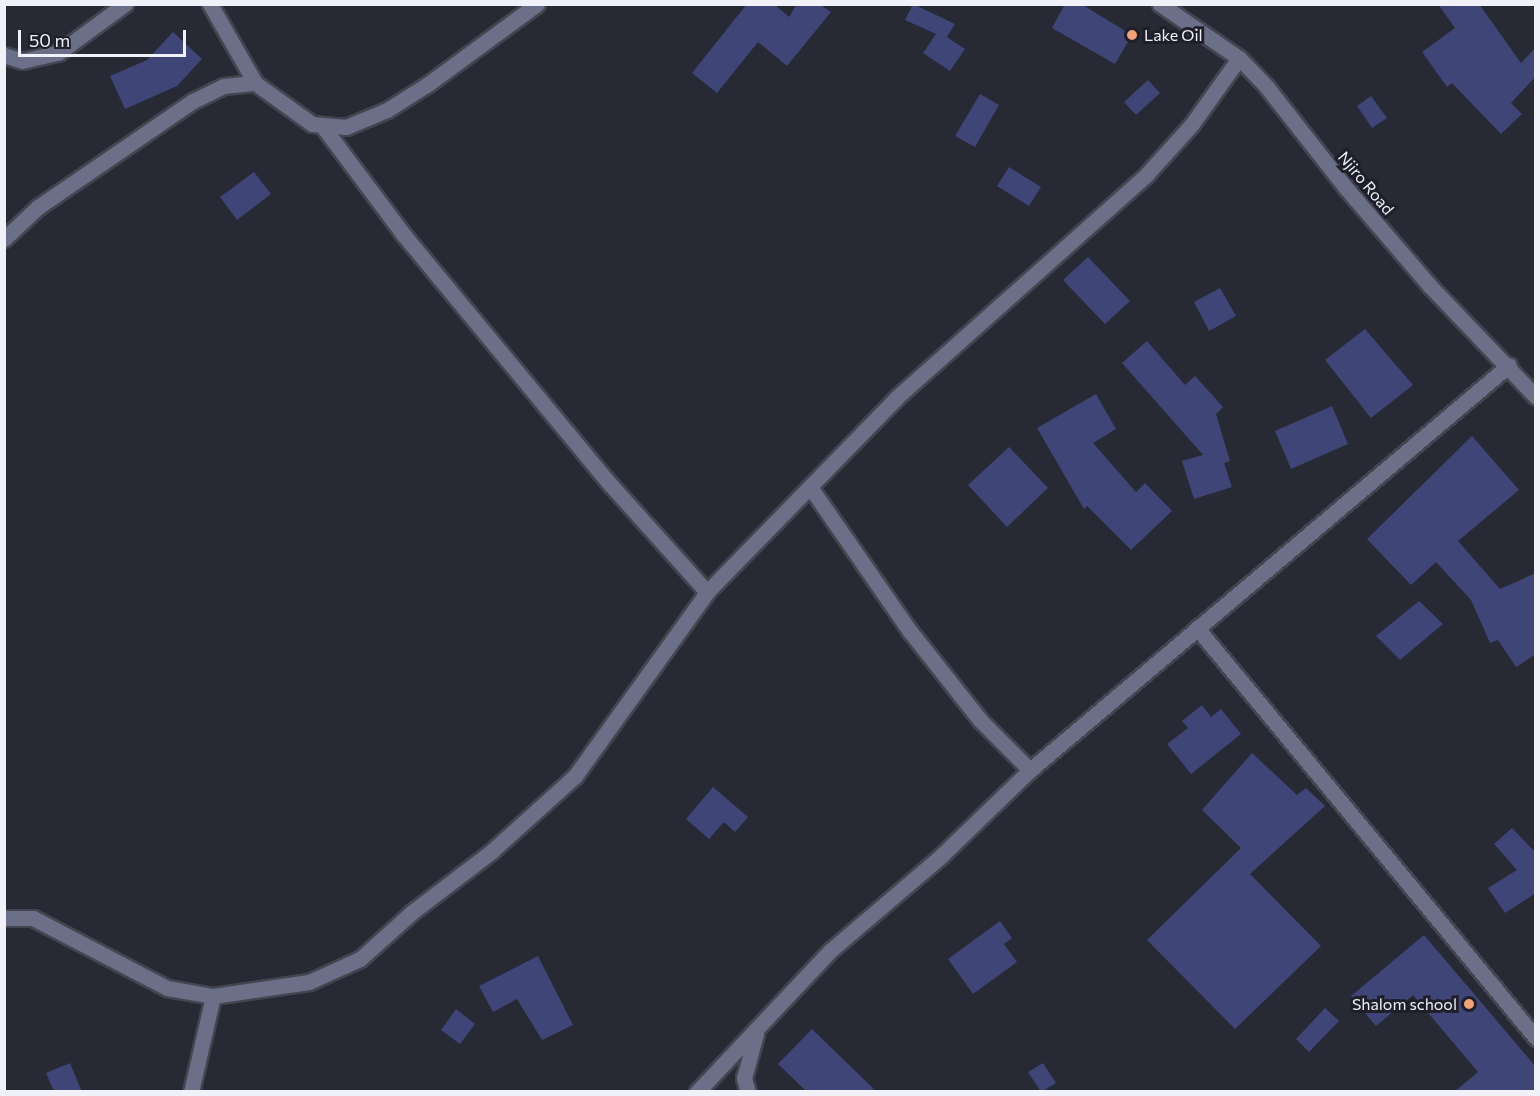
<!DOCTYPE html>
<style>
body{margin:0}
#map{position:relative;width:1540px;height:1096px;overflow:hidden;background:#272934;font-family:Commissioner,sans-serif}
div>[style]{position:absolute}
.building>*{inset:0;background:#3f4577}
.roads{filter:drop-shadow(2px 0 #434550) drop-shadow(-2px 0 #434550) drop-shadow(0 2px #434550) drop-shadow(0 -2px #434550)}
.minor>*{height:15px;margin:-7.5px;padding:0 7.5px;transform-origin:7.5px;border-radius:7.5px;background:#6b6f87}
.tertiary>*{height:15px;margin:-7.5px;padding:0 7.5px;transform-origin:7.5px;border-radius:7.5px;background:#6b6f87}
.dots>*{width:16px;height:16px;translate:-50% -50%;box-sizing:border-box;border:3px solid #1e1f2a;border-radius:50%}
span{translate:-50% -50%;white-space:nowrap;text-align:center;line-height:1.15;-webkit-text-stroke:6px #1e1f2a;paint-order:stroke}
.poi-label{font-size:16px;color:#f0f1f9}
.left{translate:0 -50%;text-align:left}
.right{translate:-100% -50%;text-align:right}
.street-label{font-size:16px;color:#f0f1f9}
.frame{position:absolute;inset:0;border:6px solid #f0f1f9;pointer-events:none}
.scale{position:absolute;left:18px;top:30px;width:168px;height:27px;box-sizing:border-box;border:3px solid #f0f1f9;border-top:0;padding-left:8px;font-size:18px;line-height:21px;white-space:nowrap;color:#f0f1f9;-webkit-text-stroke:4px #1e1f2a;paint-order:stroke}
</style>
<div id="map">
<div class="building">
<div style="clip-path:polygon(747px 4px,774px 4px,789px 17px,797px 4px,819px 4px,831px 12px,787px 66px,758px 42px,717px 93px,692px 73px)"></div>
<div style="clip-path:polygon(913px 4px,955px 24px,947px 37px,965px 49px,950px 71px,923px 53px,936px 34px,905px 20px)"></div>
<div style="clip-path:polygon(1065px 4px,1081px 4px,1132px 35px,1115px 64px,1052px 28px)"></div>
<div style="clip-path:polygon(1438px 4px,1479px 4px,1521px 63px,1536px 47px,1536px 76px,1511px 103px,1522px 114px,1501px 134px,1452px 83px,1447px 87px,1422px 52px,1455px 28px)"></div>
<div style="clip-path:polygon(173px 32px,202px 59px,177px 86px,125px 109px,110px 76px,147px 60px)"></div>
<div style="clip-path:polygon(1148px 80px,1160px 93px,1136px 115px,1124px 102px)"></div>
<div style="clip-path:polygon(980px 94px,999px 105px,975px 147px,955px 136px)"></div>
<div style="clip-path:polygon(1371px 96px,1387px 118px,1372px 128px,1357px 106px)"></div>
<div style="clip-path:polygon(1009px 167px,1041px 187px,1029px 206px,997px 186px)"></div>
<div style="clip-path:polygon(254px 172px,271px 194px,237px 220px,220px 197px)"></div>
<div style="clip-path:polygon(1088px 257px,1130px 301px,1105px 324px,1063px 280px)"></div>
<div style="clip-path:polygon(1220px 288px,1236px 316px,1209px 331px,1194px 302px)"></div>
<div style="clip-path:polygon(1365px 329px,1413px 385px,1371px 418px,1325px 360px)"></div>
<div style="clip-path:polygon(1147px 341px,1185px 385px,1195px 376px,1223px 407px,1216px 414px,1230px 461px,1224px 463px,1232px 487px,1194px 499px,1182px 461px,1203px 455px,1122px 363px)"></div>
<div style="clip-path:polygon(1096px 394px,1116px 429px,1093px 443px,1136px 492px,1145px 483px,1172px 511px,1131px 550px,1087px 506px,1084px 509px,1037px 428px)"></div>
<div style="clip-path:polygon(1332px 406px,1348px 444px,1291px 469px,1275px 431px)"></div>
<div style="clip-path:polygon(1472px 436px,1519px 490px,1458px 541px,1500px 589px,1536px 573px,1536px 654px,1516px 667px,1498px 640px,1490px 643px,1471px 600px,1436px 562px,1411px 585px,1367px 539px)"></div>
<div style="clip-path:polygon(1009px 447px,1048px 488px,1007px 527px,968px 485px)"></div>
<div style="clip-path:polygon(1419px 601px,1443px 624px,1400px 660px,1376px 636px)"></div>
<div style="clip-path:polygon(1202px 705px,1211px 717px,1221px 709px,1241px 734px,1191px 774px,1167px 744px,1188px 728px,1182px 721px)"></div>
<div style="clip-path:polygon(1252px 753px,1297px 795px,1306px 788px,1325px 806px,1250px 874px,1321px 946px,1235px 1029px,1147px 940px,1241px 848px,1202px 810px)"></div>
<div style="clip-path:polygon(713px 787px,748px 817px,735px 832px,724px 822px,709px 839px,686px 819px)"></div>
<div style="clip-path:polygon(1512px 828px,1536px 853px,1536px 893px,1505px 913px,1488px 888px,1517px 870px,1494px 844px)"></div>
<div style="clip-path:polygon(1000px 921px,1012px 938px,1004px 944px,1017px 962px,973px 994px,948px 959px)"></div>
<div style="clip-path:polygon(1424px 935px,1536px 1067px,1536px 1092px,1454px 1092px,1478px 1072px,1413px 995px,1376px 1026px,1351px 996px)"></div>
<div style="clip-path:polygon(538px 956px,573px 1025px,542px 1040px,517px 999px,493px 1012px,479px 986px)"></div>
<div style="clip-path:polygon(1325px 1008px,1339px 1021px,1309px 1052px,1296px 1039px)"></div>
<div style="clip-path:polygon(456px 1009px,475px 1024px,460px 1044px,441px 1030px)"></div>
<div style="clip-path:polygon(812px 1029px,877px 1092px,807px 1092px,778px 1064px)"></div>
<div style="clip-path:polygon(70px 1063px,82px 1092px,54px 1092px,46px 1073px)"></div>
<div style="clip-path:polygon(1043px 1063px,1056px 1083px,1041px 1092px,1028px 1072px)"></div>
</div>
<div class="roads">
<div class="minor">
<div style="left:210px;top:4px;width:91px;rotate:60.3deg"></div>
<div style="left:4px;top:55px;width:19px;rotate:18deg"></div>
<div style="left:22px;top:61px;width:37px;rotate:-13deg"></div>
<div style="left:58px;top:53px;width:83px;rotate:-36.2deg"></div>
<div style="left:324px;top:128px;width:132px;rotate:53.3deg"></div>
<div style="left:403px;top:234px;width:325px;rotate:50.4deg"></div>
<div style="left:610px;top:484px;width:145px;rotate:48.1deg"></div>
<div style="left:4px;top:239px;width:47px;rotate:-43.3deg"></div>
<div style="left:38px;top:207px;width:188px;rotate:-34.4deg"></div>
<div style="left:193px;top:101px;width:34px;rotate:-26deg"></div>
<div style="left:224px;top:86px;width:31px;rotate:-6deg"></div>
<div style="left:255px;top:83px;width:70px;rotate:35.7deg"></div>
<div style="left:312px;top:124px;width:34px;rotate:5deg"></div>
<div style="left:346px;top:127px;width:44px;rotate:-22.5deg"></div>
<div style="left:387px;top:110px;width:49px;rotate:-32.4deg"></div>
<div style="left:428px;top:84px;width:135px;rotate:-36.3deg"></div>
<div style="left:810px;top:487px;width:174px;rotate:55.3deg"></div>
<div style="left:909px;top:630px;width:115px;rotate:51.7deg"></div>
<div style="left:980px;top:720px;width:71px;rotate:45deg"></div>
<div style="left:1197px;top:628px;width:532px;rotate:50.42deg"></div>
<div style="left:4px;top:918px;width:29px"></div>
<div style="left:33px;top:918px;width:151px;rotate:27.6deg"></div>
<div style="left:167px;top:988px;width:47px;rotate:9.9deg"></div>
<div style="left:213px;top:996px;width:97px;rotate:-8.3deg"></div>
<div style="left:309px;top:982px;width:56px;rotate:-24.3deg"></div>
<div style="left:360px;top:959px;width:69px;rotate:-42deg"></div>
<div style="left:411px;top:913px;width:102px;rotate:-37.4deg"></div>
<div style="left:492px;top:851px;width:112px;rotate:-42.1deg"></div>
<div style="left:575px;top:776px;width:226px;rotate:-54.3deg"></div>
<div style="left:707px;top:592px;width:271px;rotate:-45.7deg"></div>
<div style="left:896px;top:398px;width:336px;rotate:-41.7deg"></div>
<div style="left:1147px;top:174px;width:67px;rotate:-48deg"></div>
<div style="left:1192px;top:124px;width:81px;rotate:-54.5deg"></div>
<div style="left:191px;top:1092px;width:98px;rotate:-77.1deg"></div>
<div style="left:697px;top:1092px;width:195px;rotate:-46.7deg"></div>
<div style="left:831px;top:950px;width:145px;rotate:-40.5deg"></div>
<div style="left:941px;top:856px;width:124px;rotate:-44deg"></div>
<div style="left:1030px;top:770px;width:627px;rotate:-40.21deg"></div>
<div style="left:748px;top:1092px;width:15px;rotate:-106deg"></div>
<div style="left:744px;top:1078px;width:46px;rotate:-74.7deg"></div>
</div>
<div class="tertiary">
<div style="left:1160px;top:4px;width:96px;rotate:34.4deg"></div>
<div style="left:1239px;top:58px;width:39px;rotate:46deg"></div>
<div style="left:1266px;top:86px;width:130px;rotate:51.9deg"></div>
<div style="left:1346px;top:188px;width:129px;rotate:49.4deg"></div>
<div style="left:1430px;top:286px;width:153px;rotate:46.3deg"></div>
</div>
</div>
<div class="dots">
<div style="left:1132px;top:35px;background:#f0a279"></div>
<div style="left:1469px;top:1004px;background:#f0a279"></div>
</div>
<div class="poi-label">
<span class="left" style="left:1144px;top:35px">Lake Oil</span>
<span class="right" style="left:1457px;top:1004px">Shalom school</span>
</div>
<div class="street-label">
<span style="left:1366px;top:183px;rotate:50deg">Njiro Road</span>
</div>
<div class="frame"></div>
<div class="scale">50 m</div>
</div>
